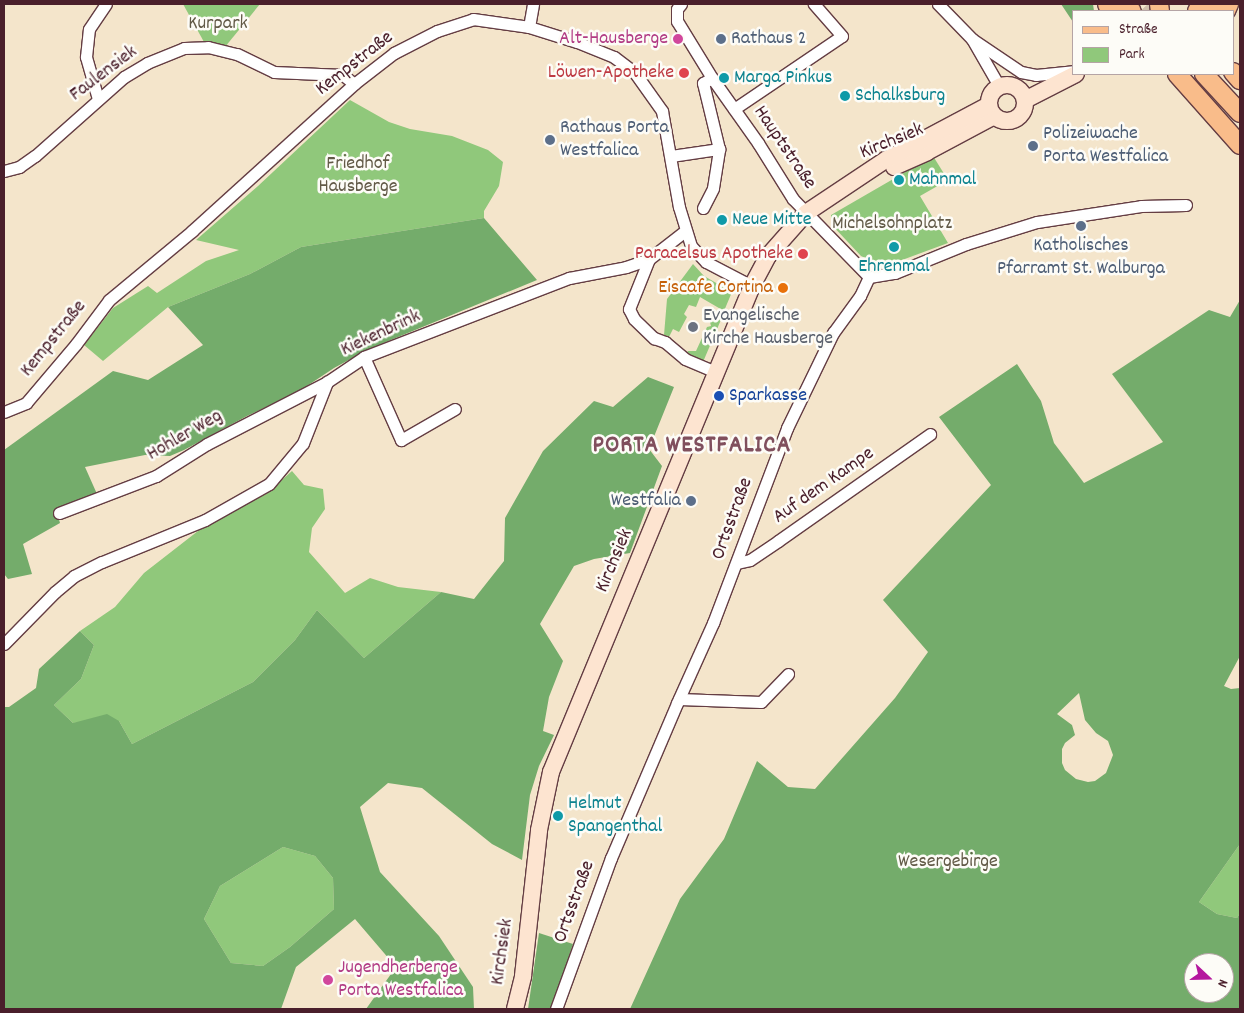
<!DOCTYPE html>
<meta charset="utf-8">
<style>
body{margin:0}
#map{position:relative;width:1244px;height:1013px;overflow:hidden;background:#f4e5cb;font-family:Dekko,sans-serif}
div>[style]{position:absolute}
.green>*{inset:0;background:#90c87b}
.forest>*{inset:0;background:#74ac6b}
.primary-tunnel>*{height:18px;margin-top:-9px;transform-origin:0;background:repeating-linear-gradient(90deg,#d2bdab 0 18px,transparent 0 27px)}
.roads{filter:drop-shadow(1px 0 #643d43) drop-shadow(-1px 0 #643d43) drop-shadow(0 1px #643d43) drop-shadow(0 -1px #643d43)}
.minor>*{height:11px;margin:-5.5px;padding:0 5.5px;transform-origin:5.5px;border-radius:5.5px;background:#fff}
.secondary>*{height:16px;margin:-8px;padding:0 8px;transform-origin:8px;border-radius:8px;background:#fde4d0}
.secondary>.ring{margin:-8px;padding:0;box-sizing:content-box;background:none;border:16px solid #fde4d0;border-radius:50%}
.primary>*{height:18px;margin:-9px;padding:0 9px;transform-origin:9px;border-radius:9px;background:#f9bc8a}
.dots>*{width:14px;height:14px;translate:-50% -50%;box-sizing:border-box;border:2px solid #fdfcf7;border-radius:50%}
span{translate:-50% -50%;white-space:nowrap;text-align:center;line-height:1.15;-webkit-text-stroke:5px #fdfcf7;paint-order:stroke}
.park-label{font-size:20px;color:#625a47}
.hotel-label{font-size:20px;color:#b23c85}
.right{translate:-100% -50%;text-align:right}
.left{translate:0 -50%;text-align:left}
.service-label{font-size:20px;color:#4e5e75}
.street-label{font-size:20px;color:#4a1f2b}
.health-label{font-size:20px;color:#be3a42}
.culture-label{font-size:20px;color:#0d838f}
.food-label{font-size:20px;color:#c56008}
.worship-label{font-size:20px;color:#5b616d}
.transit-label{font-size:20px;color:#164399}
.district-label{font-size:25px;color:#804f5d;font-weight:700;letter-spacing:1px}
.frame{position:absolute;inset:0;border:5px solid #4a1f2b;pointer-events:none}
.legend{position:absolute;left:1072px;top:10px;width:162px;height:65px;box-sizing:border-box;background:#fdfcf7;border:1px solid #b5a4a5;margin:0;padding:6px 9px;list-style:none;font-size:15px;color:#4a1f2b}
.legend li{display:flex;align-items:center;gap:10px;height:25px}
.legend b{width:25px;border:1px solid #b5a4a5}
.north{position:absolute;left:1184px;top:953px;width:50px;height:50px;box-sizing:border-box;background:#fdfcf7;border:1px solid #b5a4a5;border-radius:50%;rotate:111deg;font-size:14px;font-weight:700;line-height:20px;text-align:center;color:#4a1f2b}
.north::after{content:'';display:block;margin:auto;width:18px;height:22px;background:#b5179e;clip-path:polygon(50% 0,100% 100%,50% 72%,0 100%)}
</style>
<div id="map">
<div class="green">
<div style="clip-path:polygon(183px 4px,260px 4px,225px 47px,204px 42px)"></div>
<div style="clip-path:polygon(350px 100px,389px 122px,410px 129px,452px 136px,488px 150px,503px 162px,499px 186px,484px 211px,484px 218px,301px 247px,250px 274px,168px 307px,103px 361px,84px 345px,113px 308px,148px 286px,157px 293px,206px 261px,239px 250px,196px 240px,258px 186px)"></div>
<div style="clip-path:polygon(933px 156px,948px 180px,920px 196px,948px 243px,894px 263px,876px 263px,861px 256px,831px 224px,831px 215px)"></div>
<div style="clip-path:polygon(693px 264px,704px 276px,732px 292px,724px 311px,700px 297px,696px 307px,689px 305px,684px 314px,687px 317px,679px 332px,673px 329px,669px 337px,664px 335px,667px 299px)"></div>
<div style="clip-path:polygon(712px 309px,723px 315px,703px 362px,686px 354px,688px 351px,696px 351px,707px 327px,711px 326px,710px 322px,706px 322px)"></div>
<div style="clip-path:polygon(292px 471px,304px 485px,323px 489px,325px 509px,312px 528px,309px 552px,345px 593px,370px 578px,398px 587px,441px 592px,364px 658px,317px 610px,295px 640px,253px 682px,132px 744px,119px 721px,73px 723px,54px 705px,81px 679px,94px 645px,80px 631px,115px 607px,144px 573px,207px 524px,266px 494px)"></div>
<div style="clip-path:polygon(1240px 844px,1240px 913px,1237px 918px,1217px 914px,1199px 902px)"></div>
<div style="clip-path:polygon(283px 847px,315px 856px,333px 878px,334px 909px,290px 947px,263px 966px,231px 963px,204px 919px,220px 886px)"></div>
</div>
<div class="forest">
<div style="clip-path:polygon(1061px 4px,1093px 4px,1094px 11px,1073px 11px,1073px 22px)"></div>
<div style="clip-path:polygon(484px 218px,537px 280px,369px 349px,334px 368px,301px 390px,247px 416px,184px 450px,170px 456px,145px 455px,85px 467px,97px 494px,56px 509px,60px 523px,23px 544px,32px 574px,8px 579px,4px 574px,4px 450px,113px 371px,148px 380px,203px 345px,168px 307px,250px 274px,301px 247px)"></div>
<div style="clip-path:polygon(evenodd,1240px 300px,1240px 656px,1224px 686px,1231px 689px,1240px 688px,1240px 844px,1199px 902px,1217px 914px,1237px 918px,1240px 913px,1240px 1009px,630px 1009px,680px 899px,724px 839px,757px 761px,788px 787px,815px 789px,895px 698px,928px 652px,883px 600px,991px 485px,939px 417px,1017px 364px,1041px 401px,1054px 443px,1084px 483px,1163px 442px,1112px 374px,1209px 310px,1230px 317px,1240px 300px,1079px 693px,1085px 720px,1096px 733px,1108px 741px,1113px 755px,1106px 773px,1095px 781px,1088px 782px,1076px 779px,1065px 770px,1062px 763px,1062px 749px,1065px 743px,1075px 735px,1072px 725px,1057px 714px,1079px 693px,1240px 300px,1194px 963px,1224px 963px,1224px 993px,1194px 993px,1194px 963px)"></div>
<div style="clip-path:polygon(evenodd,648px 377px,674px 387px,649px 449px,662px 466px,630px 553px,594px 559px,574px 566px,540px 624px,563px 661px,549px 697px,543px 731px,554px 735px,539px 766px,530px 795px,522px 860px,492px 844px,422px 788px,388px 783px,360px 807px,380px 872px,439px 936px,473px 987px,474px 1009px,366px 1009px,396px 967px,355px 919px,296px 967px,281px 1009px,4px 1009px,4px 707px,9px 707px,36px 688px,39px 669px,80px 631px,94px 645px,81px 679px,54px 705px,73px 723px,107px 714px,119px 721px,132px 744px,253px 682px,295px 640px,317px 610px,364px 658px,441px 592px,474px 599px,504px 561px,505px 518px,543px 451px,594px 401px,613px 407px,648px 377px,283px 847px,315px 856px,333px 878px,334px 909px,290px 947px,263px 966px,231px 963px,204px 919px,220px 886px,283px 847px)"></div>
<div style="clip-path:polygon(539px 933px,573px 944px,552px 1009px,528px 1009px)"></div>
</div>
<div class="primary-tunnel">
<div style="left:1148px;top:4px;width:9px;rotate:49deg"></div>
</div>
<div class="roads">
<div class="minor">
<div style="left:681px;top:4px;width:6px;rotate:129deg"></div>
<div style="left:677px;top:9px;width:12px;rotate:90deg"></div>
<div style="left:677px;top:21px;width:67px;rotate:58.4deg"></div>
<div style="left:712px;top:78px;width:80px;rotate:54.7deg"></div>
<div style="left:758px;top:143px;width:66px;rotate:58deg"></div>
<div style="left:793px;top:199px;width:109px;rotate:45.7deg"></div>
<div style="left:938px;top:4px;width:49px;rotate:45.8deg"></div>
<div style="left:972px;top:39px;width:54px;rotate:60.1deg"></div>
<div style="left:529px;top:27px;width:23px;rotate:-80deg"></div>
<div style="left:972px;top:39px;width:59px;rotate:34deg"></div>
<div style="left:1021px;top:72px;width:15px;rotate:11deg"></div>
<div style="left:1036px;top:75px;width:37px;rotate:-6deg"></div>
<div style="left:98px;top:99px;width:44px;rotate:-105.9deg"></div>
<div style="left:86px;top:57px;width:28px;rotate:-84deg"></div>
<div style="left:89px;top:29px;width:30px;rotate:-56deg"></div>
<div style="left:734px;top:109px;width:130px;rotate:-34.1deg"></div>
<div style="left:842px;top:36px;width:43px;rotate:-131.2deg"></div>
<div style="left:671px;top:156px;width:49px;rotate:-8.3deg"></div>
<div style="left:4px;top:171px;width:16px;rotate:-15deg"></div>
<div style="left:19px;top:167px;width:19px;rotate:-35deg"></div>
<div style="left:35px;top:156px;width:119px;rotate:-41.6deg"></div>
<div style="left:124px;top:77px;width:27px;rotate:-31deg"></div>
<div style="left:147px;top:63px;width:40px;rotate:-22deg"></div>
<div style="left:184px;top:48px;width:24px;rotate:-2deg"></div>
<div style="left:208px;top:47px;width:30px;rotate:14deg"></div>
<div style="left:237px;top:54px;width:41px;rotate:25.9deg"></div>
<div style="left:274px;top:72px;width:69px;rotate:2.5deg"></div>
<div style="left:343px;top:75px;width:14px;rotate:39deg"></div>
<div style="left:703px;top:208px;width:22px;rotate:-63deg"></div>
<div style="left:713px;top:188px;width:39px;rotate:-81deg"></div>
<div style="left:719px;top:149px;width:68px;rotate:-103.6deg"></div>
<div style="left:703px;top:83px;width:10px;rotate:-29deg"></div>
<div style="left:649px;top:259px;width:54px;rotate:111.8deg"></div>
<div style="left:629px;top:309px;width:11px;rotate:63deg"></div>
<div style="left:634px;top:319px;width:28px;rotate:44deg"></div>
<div style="left:654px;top:338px;width:12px;rotate:20deg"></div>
<div style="left:665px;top:342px;width:26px;rotate:40deg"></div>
<div style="left:685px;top:359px;width:34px;rotate:23deg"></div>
<div style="left:869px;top:277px;width:26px;rotate:-9deg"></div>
<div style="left:895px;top:273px;width:77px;rotate:-22.2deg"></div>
<div style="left:966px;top:244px;width:74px;rotate:-17.2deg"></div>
<div style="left:1037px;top:222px;width:105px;rotate:-8.7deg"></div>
<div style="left:1141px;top:206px;width:45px;rotate:-1.3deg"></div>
<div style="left:364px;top:357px;width:91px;rotate:66deg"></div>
<div style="left:401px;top:440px;width:62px;rotate:-29.9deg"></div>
<div style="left:4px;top:412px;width:24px;rotate:-22deg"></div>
<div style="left:26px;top:403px;width:77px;rotate:-49.7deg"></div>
<div style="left:76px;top:344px;width:55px;rotate:-53.1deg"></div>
<div style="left:109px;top:300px;width:108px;rotate:-39.7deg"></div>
<div style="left:192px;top:231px;width:219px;rotate:-42.2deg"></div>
<div style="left:354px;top:84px;width:51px;rotate:-37.8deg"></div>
<div style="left:394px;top:53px;width:48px;rotate:-27.1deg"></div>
<div style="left:437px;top:31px;width:38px;rotate:-18deg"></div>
<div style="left:473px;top:19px;width:57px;rotate:8.1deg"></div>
<div style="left:529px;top:27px;width:50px;rotate:17.4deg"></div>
<div style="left:577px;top:42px;width:40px;rotate:22deg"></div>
<div style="left:614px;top:57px;width:26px;rotate:37deg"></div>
<div style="left:635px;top:73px;width:47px;rotate:54.6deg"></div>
<div style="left:662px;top:111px;width:97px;rotate:80deg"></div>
<div style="left:679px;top:207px;width:41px;rotate:72.9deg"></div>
<div style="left:691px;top:246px;width:22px;rotate:47deg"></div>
<div style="left:706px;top:262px;width:52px;rotate:27.6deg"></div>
<div style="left:59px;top:513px;width:104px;rotate:-20.9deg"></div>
<div style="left:156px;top:476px;width:60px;rotate:-32.1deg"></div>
<div style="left:207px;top:444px;width:135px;rotate:-27.3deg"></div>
<div style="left:327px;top:382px;width:45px;rotate:-34deg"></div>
<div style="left:364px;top:357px;width:220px;rotate:-21.1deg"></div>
<div style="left:569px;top:278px;width:58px;rotate:-10.9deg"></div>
<div style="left:626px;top:267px;width:24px;rotate:-19deg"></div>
<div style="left:649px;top:259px;width:46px;rotate:-37.9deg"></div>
<div style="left:737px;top:563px;width:13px;rotate:-13deg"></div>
<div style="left:750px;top:560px;width:34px;rotate:-34deg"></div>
<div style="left:778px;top:541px;width:186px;rotate:-35.1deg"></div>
<div style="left:4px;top:644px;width:73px;rotate:-45.6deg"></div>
<div style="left:55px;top:592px;width:25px;rotate:-40deg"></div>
<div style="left:74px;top:576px;width:31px;rotate:-27deg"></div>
<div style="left:102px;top:562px;width:111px;rotate:-22.2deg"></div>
<div style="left:205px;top:520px;width:73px;rotate:-29.4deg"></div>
<div style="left:269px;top:484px;width:53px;rotate:-50.3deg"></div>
<div style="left:303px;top:443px;width:66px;rotate:-68.5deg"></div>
<div style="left:679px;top:699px;width:82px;rotate:2.1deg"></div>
<div style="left:761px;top:702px;width:39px;rotate:-46deg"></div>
<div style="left:556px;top:1009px;width:161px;rotate:-70deg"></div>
<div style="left:611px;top:858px;width:168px;rotate:-66.9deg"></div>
<div style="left:677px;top:703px;width:88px;rotate:-65.8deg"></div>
<div style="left:713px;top:623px;width:209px;rotate:-69.2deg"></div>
<div style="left:787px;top:428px;width:106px;rotate:-64.2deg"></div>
<div style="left:833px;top:333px;width:46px;rotate:-53.9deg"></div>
<div style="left:860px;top:296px;width:21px;rotate:-65deg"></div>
</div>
<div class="secondary">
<div class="ring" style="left:989px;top:85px;width:20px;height:20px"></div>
<div style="left:1025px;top:100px;width:57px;rotate:-27deg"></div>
<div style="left:894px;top:167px;width:36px;rotate:-24deg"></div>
<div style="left:927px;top:152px;width:76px;rotate:-28.2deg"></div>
<div style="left:515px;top:1009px;width:34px;rotate:-76deg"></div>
<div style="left:523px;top:976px;width:147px;rotate:-83.7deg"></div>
<div style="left:539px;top:830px;width:59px;rotate:-78.3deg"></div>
<div style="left:551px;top:772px;width:526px;rotate:-67.53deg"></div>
<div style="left:752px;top:286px;width:34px;rotate:-62deg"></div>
<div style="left:768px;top:256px;width:57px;rotate:-48.5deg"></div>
<div style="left:806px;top:213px;width:97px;rotate:-33.7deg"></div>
<div style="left:887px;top:159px;width:115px;rotate:-27.9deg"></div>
</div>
<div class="primary">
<div style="left:1107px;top:4px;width:8px;rotate:67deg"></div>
<div style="left:1123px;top:4px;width:11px;rotate:38deg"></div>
<div style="left:1159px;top:4px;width:7px;rotate:82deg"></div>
<div style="left:1197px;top:11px;width:17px;rotate:-25deg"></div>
<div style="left:1226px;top:11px;width:8px;rotate:-67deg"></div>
<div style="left:1233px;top:72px;width:11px;rotate:49deg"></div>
<div style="left:1177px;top:74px;width:95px;rotate:48.4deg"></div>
<div style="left:1204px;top:74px;width:53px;rotate:47.3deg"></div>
</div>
</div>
<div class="dots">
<div style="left:678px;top:39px;background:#d1479c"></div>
<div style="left:721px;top:39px;background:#5c6f8a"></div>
<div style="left:684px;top:73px;background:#e0444e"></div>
<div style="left:724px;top:78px;background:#0f9aa8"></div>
<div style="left:845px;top:96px;background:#0f9aa8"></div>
<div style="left:550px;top:140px;background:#5c6f8a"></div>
<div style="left:1033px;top:146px;background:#5c6f8a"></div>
<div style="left:899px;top:180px;background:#0f9aa8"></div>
<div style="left:722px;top:220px;background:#0f9aa8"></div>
<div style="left:1081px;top:226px;background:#5c6f8a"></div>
<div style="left:894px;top:247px;background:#0f9aa8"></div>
<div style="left:803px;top:254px;background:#e0444e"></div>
<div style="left:783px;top:288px;background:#e8710a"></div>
<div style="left:693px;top:327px;background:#6b7280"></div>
<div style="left:719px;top:396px;background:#1a4fb4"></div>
<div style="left:691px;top:501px;background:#5c6f8a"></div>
<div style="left:558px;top:816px;background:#0f9aa8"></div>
<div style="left:328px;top:980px;background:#d1479c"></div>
</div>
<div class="park-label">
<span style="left:218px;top:24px">Kurpark</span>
<span style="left:358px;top:176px">Friedhof<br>Hausberge</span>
<span style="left:892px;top:224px">Michelsohnplatz</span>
<span style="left:948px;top:862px">Wesergebirge</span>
</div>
<div class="hotel-label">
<span class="right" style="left:668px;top:39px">Alt-Hausberge</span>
<span class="left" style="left:338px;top:980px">Jugendherberge<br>Porta Westfalica</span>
</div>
<div class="service-label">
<span class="left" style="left:731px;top:39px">Rathaus 2</span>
<span class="left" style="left:560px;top:140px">Rathaus Porta<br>Westfalica</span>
<span class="left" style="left:1043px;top:146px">Polizeiwache<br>Porta Westfalica</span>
<span style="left:1081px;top:258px">Katholisches<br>Pfarramt St. Walburga</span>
<span class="right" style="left:681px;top:501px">Westfalia</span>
</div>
<div class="street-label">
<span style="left:355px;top:64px;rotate:-38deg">Kempstraße</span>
<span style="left:104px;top:74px;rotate:-37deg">Faulensiek</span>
<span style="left:892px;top:142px;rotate:-22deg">Kirchsiek</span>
<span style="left:784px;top:148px;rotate:56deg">Hauptstraße</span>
<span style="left:381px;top:334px;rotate:-25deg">Kiekenbrink</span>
<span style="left:54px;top:339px;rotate:-51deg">Kempstraße</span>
<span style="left:185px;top:436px;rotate:-30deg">Hohler Weg</span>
<span style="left:824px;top:486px;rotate:-35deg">Auf dem Kampe</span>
<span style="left:733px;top:519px;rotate:-70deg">Ortsstraße</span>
<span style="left:615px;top:561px;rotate:-67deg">Kirchsiek</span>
<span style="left:575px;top:902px;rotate:-70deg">Ortsstraße</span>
<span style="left:503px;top:952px;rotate:-82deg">Kirchsiek</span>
</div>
<div class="health-label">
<span class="right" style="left:674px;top:73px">Löwen-Apotheke</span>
<span class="right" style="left:793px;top:254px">Paracelsus Apotheke</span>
</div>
<div class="culture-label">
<span class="left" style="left:734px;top:78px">Marga Pinkus</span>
<span class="left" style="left:855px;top:96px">Schalksburg</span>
<span class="left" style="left:909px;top:180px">Mahnmal</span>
<span class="left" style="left:732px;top:220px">Neue Mitte</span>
<span style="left:894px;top:267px">Ehrenmal</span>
<span class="left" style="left:568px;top:816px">Helmut<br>Spangenthal</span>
</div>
<div class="food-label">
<span class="right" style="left:773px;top:288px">Eiscafe Cortina</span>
</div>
<div class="worship-label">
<span class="left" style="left:703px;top:328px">Evangelische<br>Kirche Hausberge</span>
</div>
<div class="transit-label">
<span class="left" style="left:729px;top:396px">Sparkasse</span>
</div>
<div class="district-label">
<span style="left:692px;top:446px">PORTA WESTFALICA</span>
</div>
<div class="frame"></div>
<ul class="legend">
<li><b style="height:6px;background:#f9bc8a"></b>Straße</li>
<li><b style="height:14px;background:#90c87b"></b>Park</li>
</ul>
<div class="north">N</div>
</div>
